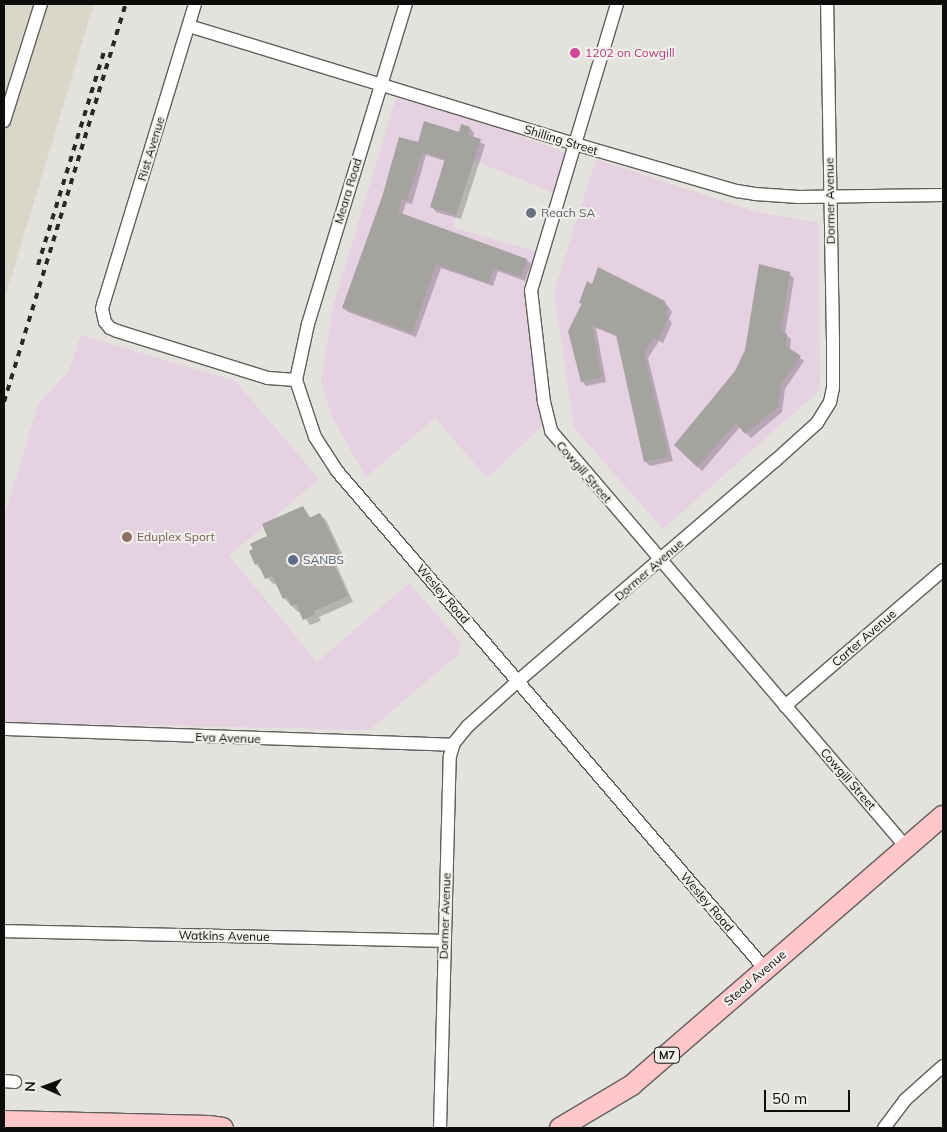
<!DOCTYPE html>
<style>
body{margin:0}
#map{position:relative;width:947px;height:1132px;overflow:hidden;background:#e4e2dd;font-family:Mulish,sans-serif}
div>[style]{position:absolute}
.built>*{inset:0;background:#dbd6ca}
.education>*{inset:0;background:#e5d1e1}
.shadow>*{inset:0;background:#0003}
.building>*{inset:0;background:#a5a39f}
.roads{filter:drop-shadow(1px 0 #615f5b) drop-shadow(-1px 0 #615f5b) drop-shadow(0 1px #615f5b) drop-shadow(0 -1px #615f5b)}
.street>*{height:12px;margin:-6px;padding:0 6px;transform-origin:6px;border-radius:6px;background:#fff}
.primary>*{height:20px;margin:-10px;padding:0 10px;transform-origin:10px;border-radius:10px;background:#ffc7ca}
.rail>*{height:4px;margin-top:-2px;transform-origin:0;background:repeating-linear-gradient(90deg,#282825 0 6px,transparent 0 12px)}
.dots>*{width:14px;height:14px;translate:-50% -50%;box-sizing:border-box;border:2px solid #f1efea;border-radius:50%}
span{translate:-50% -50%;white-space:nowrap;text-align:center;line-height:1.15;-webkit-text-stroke:4px #f1efea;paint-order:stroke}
.shield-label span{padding:1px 4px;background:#f1efea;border:1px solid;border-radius:4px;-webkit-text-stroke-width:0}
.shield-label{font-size:11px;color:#0d0d0b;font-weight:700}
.hotel-label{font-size:12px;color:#b23c85}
.left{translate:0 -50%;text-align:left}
.street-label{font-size:12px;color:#0d0d0b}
.worship-label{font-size:12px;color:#5b616d}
.education-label{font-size:12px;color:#785e54}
.service-label{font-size:12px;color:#4e5e75}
.frame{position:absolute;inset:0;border:5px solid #0d0d0b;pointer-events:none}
.north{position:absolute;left:20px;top:1062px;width:50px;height:50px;-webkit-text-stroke:4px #f1efea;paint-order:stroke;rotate:272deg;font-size:14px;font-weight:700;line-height:20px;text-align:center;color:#0d0d0b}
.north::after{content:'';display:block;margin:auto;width:18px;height:22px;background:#0d0d0b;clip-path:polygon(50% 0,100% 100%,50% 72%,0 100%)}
.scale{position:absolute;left:764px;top:1090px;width:86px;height:22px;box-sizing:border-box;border:2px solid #0d0d0b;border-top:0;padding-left:6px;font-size:15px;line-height:18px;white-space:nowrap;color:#0d0d0b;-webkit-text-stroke:4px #f1efea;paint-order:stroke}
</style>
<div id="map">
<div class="built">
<div style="clip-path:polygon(4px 4px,94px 4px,4px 301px)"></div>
</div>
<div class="education">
<div style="clip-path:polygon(396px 98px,483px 122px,566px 153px,554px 193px,473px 160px,453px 227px,536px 252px,528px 315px,542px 426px,487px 478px,435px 418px,366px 477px,331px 415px,321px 381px,333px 306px)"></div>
<div style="clip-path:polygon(596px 159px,753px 211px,819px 223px,820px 390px,663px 529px,574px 428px,554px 292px)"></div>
<div style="clip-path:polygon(81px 335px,235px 381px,319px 479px,229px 556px,317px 662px,409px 583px,461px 643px,459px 654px,369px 730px,4px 722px,4px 518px,38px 404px,69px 371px)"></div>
</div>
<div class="shadow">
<div style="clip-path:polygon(470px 128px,474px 133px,473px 138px,485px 145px,461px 219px,436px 212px,432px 207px,445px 161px,426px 155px,412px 204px,406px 203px,402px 215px,527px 260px,531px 264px,525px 281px,498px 271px,493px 286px,441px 268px,416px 337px,348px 312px,344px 308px,419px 144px)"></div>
<div style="clip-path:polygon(789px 274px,794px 278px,785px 334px,791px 339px,790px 350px,804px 361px,785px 389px,782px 412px,751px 438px,740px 427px,702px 471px,676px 445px,736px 372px)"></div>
<div style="clip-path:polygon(593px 285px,665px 302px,672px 312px,669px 319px,672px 323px,663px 343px,659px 341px,648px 358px,673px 461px,650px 466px,645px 461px,618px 337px,596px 328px,606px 382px,586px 386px,582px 381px,582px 305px,580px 303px)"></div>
<div style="clip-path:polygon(303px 507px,311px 518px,319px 514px,326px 520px,345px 560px,336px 564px,353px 602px,319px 617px,321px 621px,310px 625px,300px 611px,298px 612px,284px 598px,277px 583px,273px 584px,256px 564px,269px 537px)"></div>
</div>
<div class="building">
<div style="clip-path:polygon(424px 121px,459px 132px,461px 124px,470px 127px,468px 135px,481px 139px,456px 215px,430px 207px,445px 159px,422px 152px,407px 200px,402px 199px,398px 212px,527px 259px,521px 277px,494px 268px,488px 283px,436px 264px,412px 333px,342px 308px,382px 197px,399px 137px,418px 142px)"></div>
<div style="clip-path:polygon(759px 264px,790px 272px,781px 331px,787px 334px,786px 346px,801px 356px,781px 384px,778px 407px,745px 434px,736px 423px,697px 467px,674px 445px,735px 371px,745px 350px)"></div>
<div style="clip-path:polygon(598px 267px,665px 301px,664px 306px,668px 307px,665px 315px,669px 317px,658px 340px,654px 337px,644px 353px,669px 457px,644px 462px,616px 335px,592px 325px,602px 377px,581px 382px,568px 331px,582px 303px,579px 303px,587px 281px,592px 284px)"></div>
<div style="clip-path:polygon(303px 506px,309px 518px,320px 513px,333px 539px,339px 554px,331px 558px,348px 596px,314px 611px,315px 614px,303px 620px,296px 604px,291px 606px,287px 597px,283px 599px,272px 576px,265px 579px,258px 563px,255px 565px,249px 551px,253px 549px,250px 544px,267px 536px,262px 524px)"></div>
</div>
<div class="roads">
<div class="street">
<div style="left:195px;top:4px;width:311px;rotate:107deg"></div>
<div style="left:104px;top:301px;width:8px;rotate:104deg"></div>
<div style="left:102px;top:309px;width:13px;rotate:77deg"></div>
<div style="left:105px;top:322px;width:8px;rotate:50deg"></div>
<div style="left:110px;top:328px;width:8px;rotate:23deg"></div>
<div style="left:117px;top:331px;width:158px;rotate:17.3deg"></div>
<div style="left:268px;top:378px;width:28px;rotate:4deg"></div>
<div style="left:296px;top:380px;width:60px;rotate:71.6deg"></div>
<div style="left:315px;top:437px;width:40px;rotate:57.1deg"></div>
<div style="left:337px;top:471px;width:657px;rotate:49.32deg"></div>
<div style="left:617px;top:4px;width:299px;rotate:106.7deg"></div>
<div style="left:531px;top:290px;width:113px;rotate:83.4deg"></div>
<div style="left:544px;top:402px;width:30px;rotate:76deg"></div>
<div style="left:551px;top:431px;width:547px;rotate:49.52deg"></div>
<div style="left:189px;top:26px;width:404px;rotate:17deg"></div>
<div style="left:575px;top:144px;width:169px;rotate:16.2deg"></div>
<div style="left:737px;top:191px;width:18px;rotate:9deg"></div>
<div style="left:755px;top:194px;width:44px;rotate:3.9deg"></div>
<div style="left:799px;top:197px;width:144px;rotate:-0.8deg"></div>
<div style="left:4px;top:121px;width:123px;rotate:-72.5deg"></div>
<div style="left:296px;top:380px;width:57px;rotate:-77.9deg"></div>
<div style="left:308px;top:324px;width:335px;rotate:-73deg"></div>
<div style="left:785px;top:706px;width:208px;rotate:-40.7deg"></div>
<div style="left:4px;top:729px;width:449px;rotate:2deg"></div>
<div style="left:4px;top:931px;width:440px;rotate:1.3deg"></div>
<div style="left:4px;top:1081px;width:11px;rotate:5deg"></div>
<div style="left:440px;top:1128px;width:372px;rotate:-88.5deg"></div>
<div style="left:450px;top:756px;width:14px;rotate:-73deg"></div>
<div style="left:454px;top:743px;width:22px;rotate:-51deg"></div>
<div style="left:468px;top:726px;width:67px;rotate:-42deg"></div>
<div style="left:518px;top:681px;width:338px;rotate:-40.6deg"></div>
<div style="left:775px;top:461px;width:57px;rotate:-42.1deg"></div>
<div style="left:817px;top:423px;width:25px;rotate:-58deg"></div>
<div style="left:830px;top:402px;width:14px;rotate:-78deg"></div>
<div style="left:833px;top:388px;width:47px;rotate:-90deg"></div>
<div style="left:833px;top:341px;width:337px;rotate:-91deg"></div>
<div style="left:884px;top:1128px;width:35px;rotate:-53deg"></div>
<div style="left:905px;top:1100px;width:51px;rotate:-41.8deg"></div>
</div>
<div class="primary">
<div style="left:4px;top:1121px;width:205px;rotate:1.4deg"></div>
<div style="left:209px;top:1126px;width:14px;rotate:8deg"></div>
<div style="left:560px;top:1128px;width:84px;rotate:-30.8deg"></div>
<div style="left:632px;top:1085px;width:411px;rotate:-40.9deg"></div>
</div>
</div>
<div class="rail">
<div style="left:38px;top:265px;width:227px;rotate:-72.8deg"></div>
<div style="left:4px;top:402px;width:416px;rotate:-73deg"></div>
</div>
<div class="dots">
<div style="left:575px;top:53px;background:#d1479c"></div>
<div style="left:531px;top:213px;background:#6b7280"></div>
<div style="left:127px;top:537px;background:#8d6e63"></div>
<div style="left:293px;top:560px;background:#5c6f8a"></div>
</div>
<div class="shield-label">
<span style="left:667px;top:1055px">M7</span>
</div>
<div class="hotel-label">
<span class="left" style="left:585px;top:53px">1202 on Cowgill</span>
</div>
<div class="street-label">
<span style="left:561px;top:140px;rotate:17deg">Shilling Street</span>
<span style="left:151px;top:149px;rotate:-73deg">Rist Avenue</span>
<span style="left:348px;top:191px;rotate:-73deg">Meara Road</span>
<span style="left:830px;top:201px;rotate:-91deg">Dormer Avenue</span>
<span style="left:584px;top:472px;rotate:49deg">Cowgill Street</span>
<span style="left:649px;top:570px;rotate:-41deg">Dormer Avenue</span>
<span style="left:443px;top:594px;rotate:49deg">Wesley Road</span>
<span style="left:864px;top:638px;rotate:-41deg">Carter Avenue</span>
<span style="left:228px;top:738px;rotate:2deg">Eva Avenue</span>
<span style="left:848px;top:779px;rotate:49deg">Cowgill Street</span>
<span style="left:707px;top:902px;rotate:49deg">Wesley Road</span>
<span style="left:445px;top:916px;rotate:-88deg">Dormer Avenue</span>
<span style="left:224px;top:936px;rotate:1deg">Watkins Avenue</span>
<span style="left:755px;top:978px;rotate:-41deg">Stead Avenue</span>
</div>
<div class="worship-label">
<span class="left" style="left:541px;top:213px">Reach SA</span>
</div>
<div class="education-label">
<span class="left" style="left:137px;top:537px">Eduplex Sport</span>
</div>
<div class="service-label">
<span class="left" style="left:303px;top:560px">SANBS</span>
</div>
<div class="frame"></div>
<div class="north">N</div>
<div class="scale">50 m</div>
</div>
